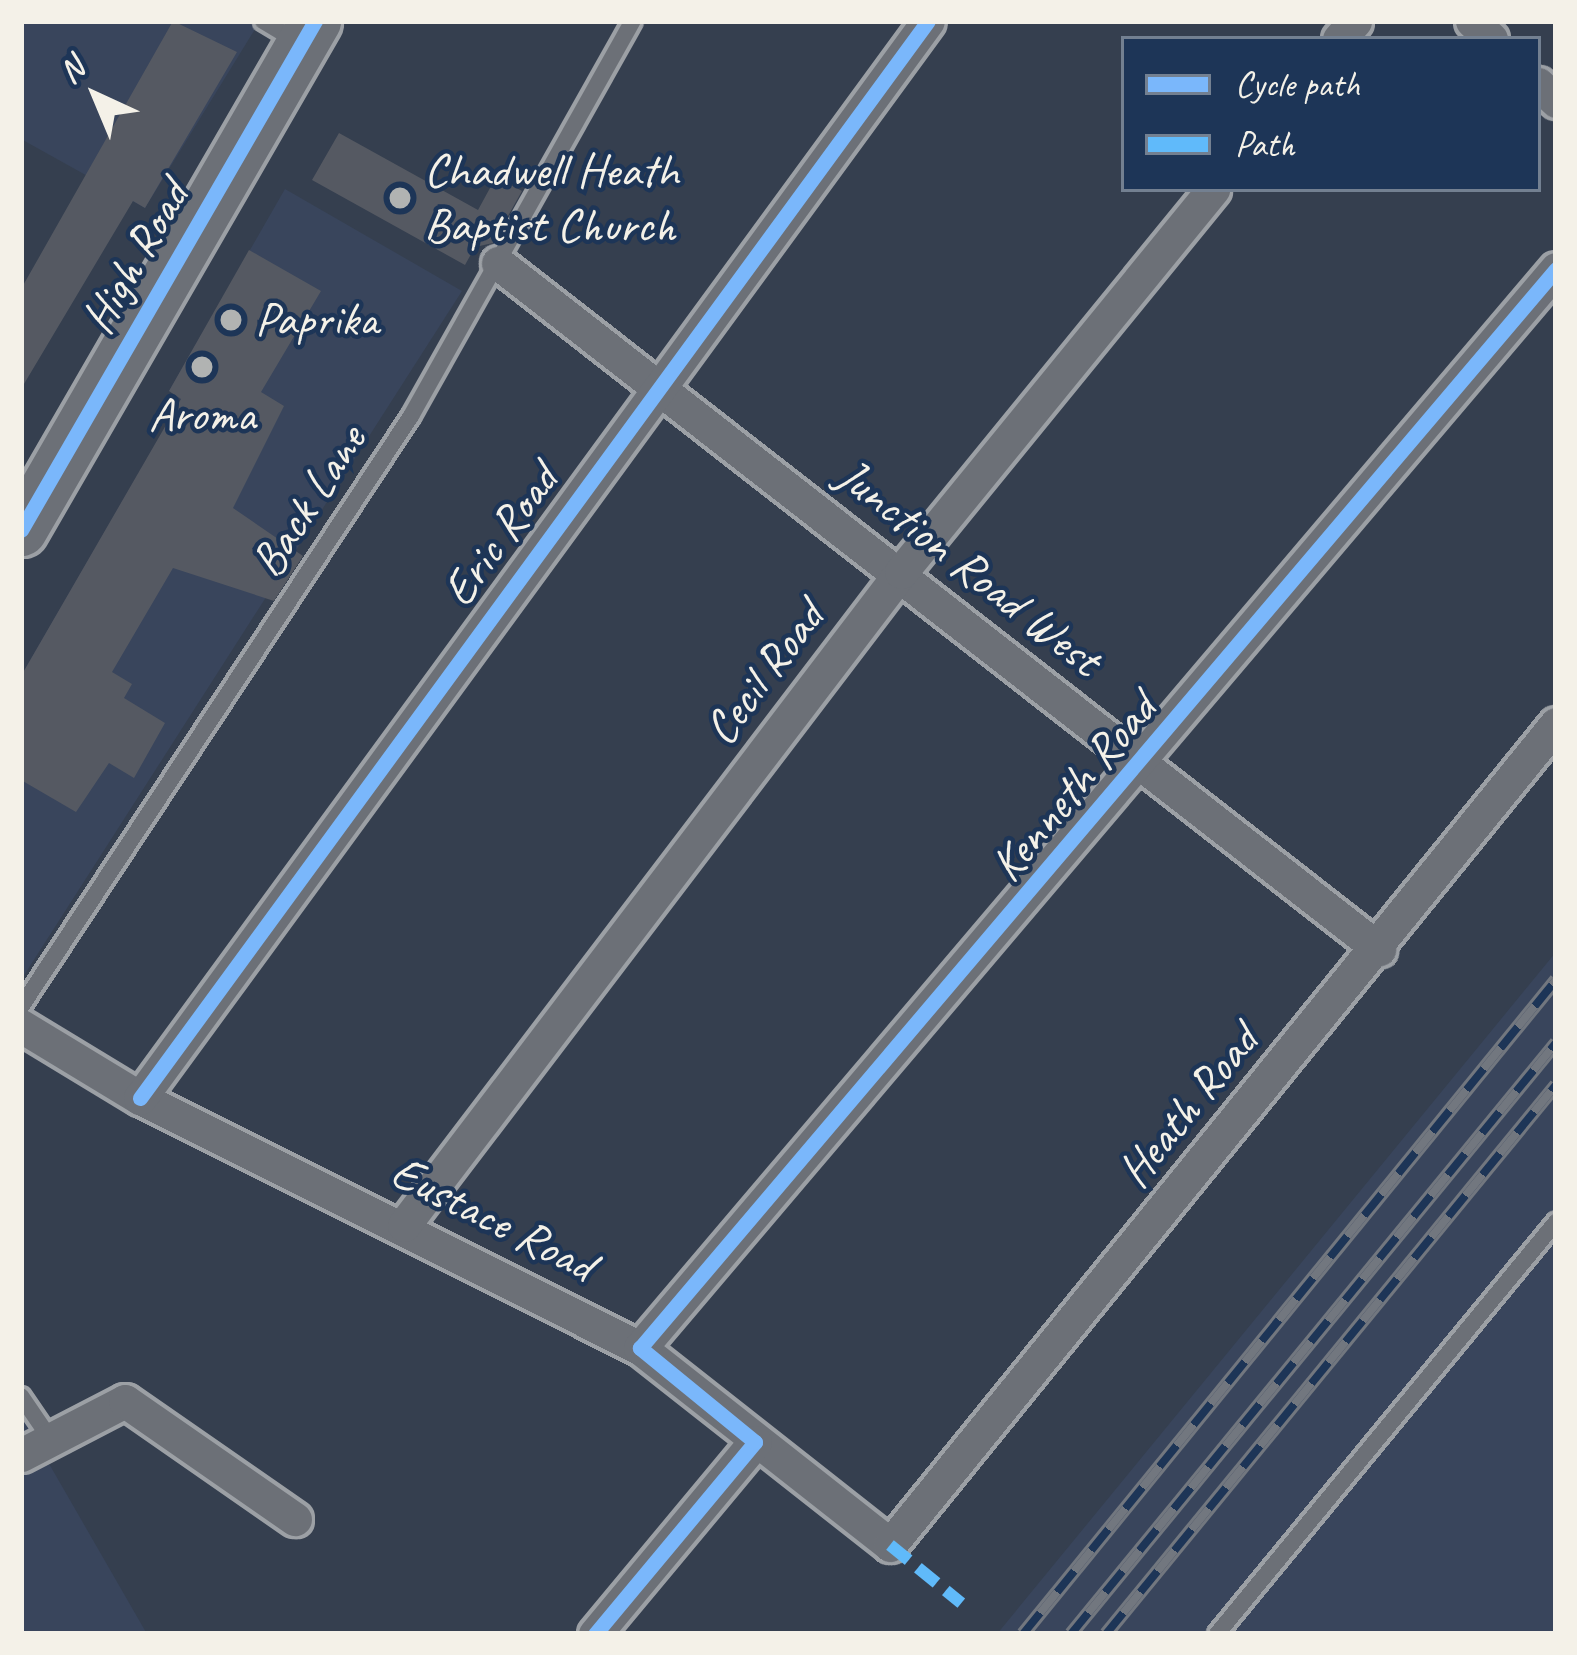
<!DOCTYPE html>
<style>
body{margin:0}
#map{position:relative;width:1577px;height:1655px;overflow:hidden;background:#353f4f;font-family:Caveat,sans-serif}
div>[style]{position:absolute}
.built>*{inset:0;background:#39455c}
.building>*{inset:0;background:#555962}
.roads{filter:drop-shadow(3px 0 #9ca0a5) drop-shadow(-3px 0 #9ca0a5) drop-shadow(0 3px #9ca0a5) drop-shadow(0 -3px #9ca0a5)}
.service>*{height:16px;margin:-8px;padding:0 8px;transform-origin:8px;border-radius:8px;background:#6c7077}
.minor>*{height:33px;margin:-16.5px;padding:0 16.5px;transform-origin:16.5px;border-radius:16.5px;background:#6c7077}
.primary>*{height:51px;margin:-25.5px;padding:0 25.5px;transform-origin:25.5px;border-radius:25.5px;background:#6c7077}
.rail>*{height:14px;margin-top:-7px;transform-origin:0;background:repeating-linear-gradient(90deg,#1d3557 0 27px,#72777f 0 54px);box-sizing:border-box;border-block:3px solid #72777f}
.quiet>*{height:12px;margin-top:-6px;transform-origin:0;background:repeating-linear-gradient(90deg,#60bafa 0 24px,transparent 0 36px)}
.cycleway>*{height:15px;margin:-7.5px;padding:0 7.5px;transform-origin:7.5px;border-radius:7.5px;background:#7ab7fb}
.dots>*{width:33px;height:33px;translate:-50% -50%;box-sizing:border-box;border:6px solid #1d3557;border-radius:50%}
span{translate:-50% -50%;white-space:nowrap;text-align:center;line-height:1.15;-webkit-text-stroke:9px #1d3557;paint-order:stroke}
.poi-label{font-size:48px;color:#f4f1e8}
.left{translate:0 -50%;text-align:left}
.street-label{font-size:48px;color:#f4f1e8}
.frame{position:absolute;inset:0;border:24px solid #f4f1e8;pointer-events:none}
.legend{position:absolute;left:1121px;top:36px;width:420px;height:156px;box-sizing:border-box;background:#1d3557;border:3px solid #738091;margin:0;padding:15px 21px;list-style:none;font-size:36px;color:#f4f1e8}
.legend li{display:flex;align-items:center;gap:24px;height:60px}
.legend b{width:60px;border:3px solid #738091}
.north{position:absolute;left:36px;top:36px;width:120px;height:120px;-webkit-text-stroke:9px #1d3557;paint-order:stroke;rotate:316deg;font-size:33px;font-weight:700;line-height:48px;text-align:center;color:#f4f1e8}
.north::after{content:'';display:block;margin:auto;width:42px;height:54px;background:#f4f1e8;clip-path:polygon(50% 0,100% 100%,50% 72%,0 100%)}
</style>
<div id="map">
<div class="built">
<div style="clip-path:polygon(21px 21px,260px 21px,145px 208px,21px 139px)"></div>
<div style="clip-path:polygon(285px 189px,462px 291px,21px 980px,21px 676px,181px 400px,169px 391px)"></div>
<div style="clip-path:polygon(1556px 952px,1556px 1634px,997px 1634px)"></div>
<div style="clip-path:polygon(21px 1415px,147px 1634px,21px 1631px)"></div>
</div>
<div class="building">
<div style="clip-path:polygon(173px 21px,237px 52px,145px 208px,133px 201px,21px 389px,21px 289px)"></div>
<div style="clip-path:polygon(339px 133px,478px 210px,496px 177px,522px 191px,493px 243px,475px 247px,465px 265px,312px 180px)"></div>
<div style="clip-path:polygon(249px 250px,321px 291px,261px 392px,284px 406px,233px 508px,303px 556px,274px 601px,173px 568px,112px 672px,132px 684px,124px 698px,165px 723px,134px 778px,109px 763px,76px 812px,21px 780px,21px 676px,181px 399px,169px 391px)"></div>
</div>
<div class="roads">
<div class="service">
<div style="left:263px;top:21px;width:37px;rotate:31deg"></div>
<div style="left:21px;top:1007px;width:708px;rotate:-56.58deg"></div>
<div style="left:411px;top:416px;width:453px;rotate:-60.7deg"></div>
<div style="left:21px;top:1396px;width:53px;rotate:55.7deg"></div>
<div style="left:1217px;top:1634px;width:534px;rotate:-50.55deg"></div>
</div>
<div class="minor">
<div style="left:1472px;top:21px;width:26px;rotate:43deg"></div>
<div style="left:1339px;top:39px;width:24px;rotate:-48deg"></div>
<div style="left:1538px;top:84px;width:25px;rotate:43deg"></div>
<div style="left:498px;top:263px;width:1117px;rotate:37.91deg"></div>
<div style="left:21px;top:1026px;width:139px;rotate:31.2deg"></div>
<div style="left:140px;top:1098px;width:559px;rotate:26.57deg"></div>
<div style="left:640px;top:1348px;width:318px;rotate:38.2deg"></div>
<div style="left:890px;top:1545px;width:1057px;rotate:-50.95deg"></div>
<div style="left:140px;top:1098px;width:1334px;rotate:-53.81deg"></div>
<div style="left:404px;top:1225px;width:821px;rotate:-52.73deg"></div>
<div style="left:901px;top:572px;width:494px;rotate:-50.8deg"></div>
<div style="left:640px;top:1348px;width:1415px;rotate:-49.67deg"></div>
<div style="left:21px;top:1455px;width:117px;rotate:-27.4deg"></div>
<div style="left:125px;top:1401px;width:207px;rotate:34.8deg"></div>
<div style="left:595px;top:1634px;width:250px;rotate:-50.2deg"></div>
</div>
<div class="primary">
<div style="left:21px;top:530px;width:588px;rotate:-59.99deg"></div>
</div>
</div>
<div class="rail">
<div style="left:1023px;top:1634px;width:844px;rotate:-50.82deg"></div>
<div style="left:1071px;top:1634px;width:765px;rotate:-50.63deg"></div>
<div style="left:1106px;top:1634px;width:710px;rotate:-50.66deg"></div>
</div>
<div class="quiet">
<div style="left:890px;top:1545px;width:92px;rotate:39.2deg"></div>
</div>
<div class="cycleway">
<div style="left:21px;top:530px;width:588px;rotate:-59.99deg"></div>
<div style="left:140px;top:1098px;width:1334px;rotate:-53.81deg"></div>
<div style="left:595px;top:1634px;width:250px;rotate:-50.2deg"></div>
<div style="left:755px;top:1442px;width:149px;rotate:-140.7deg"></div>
<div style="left:640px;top:1348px;width:1415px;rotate:-49.67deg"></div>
</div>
<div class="dots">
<div style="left:400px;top:198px;background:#b1b3b2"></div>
<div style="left:231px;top:320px;background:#b1b3b2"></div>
<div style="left:202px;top:367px;background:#b1b3b2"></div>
</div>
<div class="poi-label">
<span class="left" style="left:424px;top:198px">Chadwell Heath<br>Baptist Church</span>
<span class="left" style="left:255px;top:320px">Paprika</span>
<span style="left:202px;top:415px">Aroma</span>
</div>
<div class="street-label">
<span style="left:135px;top:257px;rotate:-60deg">High Road</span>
<span style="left:308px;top:501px;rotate:-57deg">Back Lane</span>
<span style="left:500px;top:535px;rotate:-54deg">Eric Road</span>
<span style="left:969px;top:567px;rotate:38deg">Junction Road West</span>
<span style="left:764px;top:673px;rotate:-53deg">Cecil Road</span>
<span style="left:1073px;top:787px;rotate:-50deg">Kenneth Road</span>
<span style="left:1188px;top:1106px;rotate:-51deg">Heath Road</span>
<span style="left:493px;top:1218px;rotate:27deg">Eustace Road</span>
</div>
<div class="frame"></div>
<ul class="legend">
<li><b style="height:15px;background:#7ab7fb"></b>Cycle path</li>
<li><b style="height:15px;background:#60bafa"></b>Path</li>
</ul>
<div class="north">N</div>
</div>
